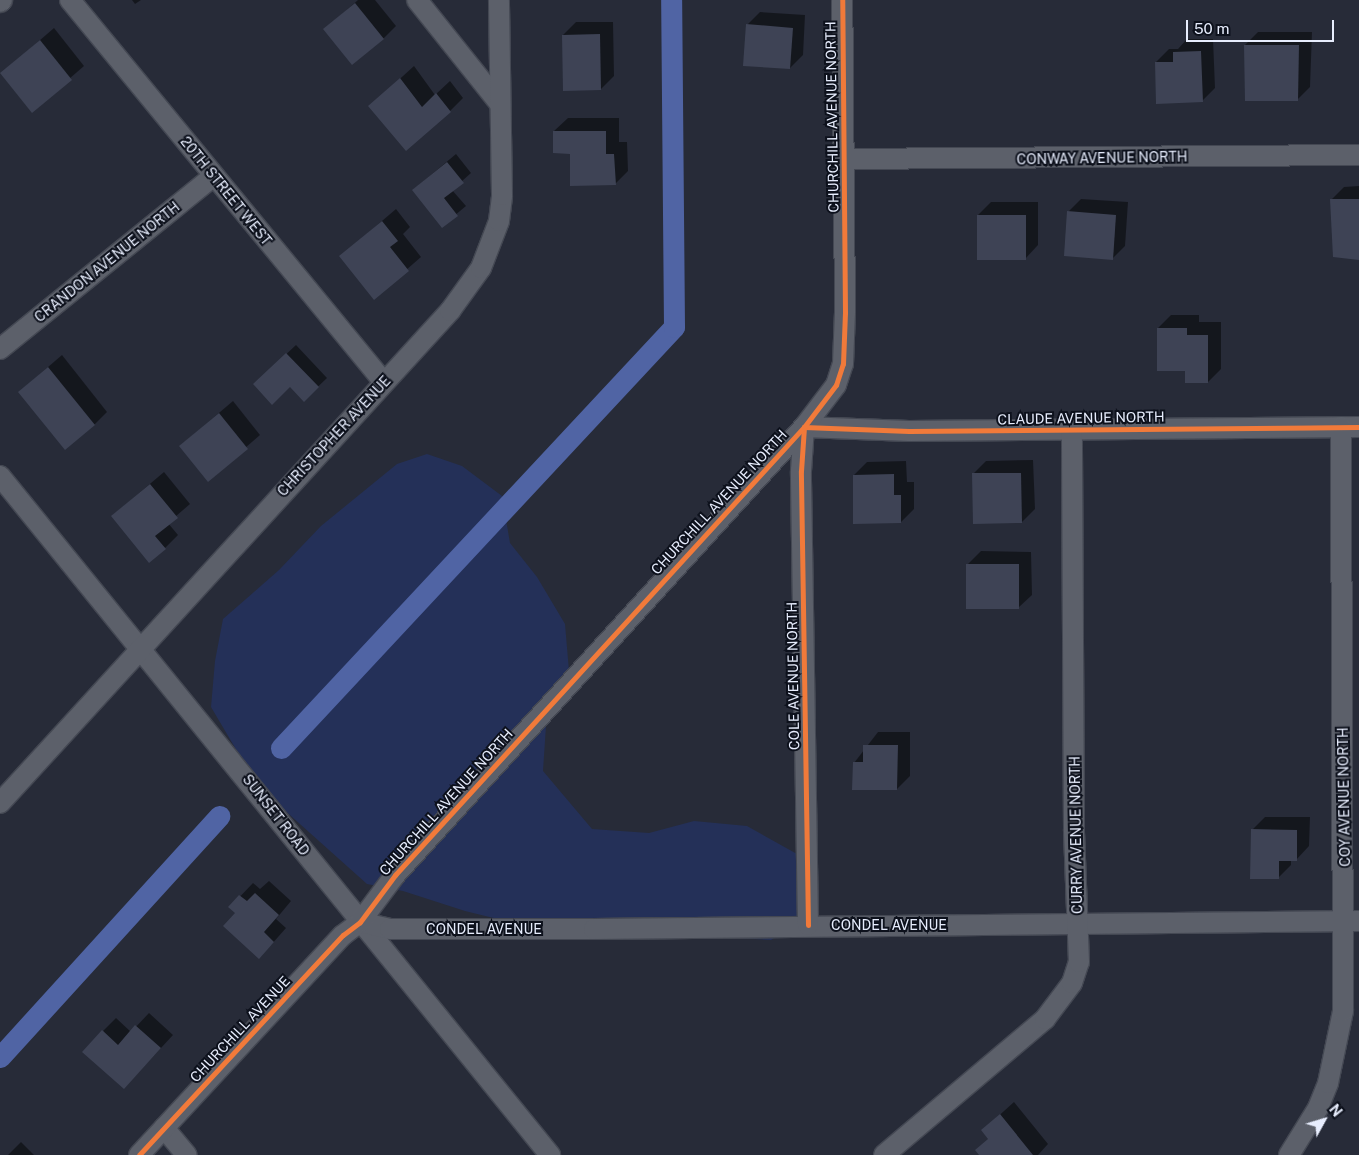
<!DOCTYPE html>
<style>
body{margin:0}
#map{position:relative;width:1359px;height:1155px;overflow:hidden;background:#272b38;font-family:"Public Sans",sans-serif}
div>[style]{position:absolute}
.green>*{inset:0;background:#243058}
.shadow>*{inset:0;background:#0007}
.canal>*{height:21px;margin:-10.5px;padding:0 10.5px;transform-origin:10.5px;border-radius:10.5px;background:#5064a4}
.building>*{inset:0;background:#3e4355}
.roads{filter:drop-shadow(1px 0 #444853) drop-shadow(-1px 0 #444853) drop-shadow(0 1px #444853) drop-shadow(0 -1px #444853)}
.minor>*{height:20px;margin:-10px;padding:0 10px;transform-origin:10px;border-radius:10px;background:#5c606a}
.cycleway>*{height:5px;margin:-2.5px;padding:0 2.5px;transform-origin:2.5px;border-radius:2.5px;background:#f17a3a}
span{translate:-50% -50%;white-space:nowrap;text-align:center;line-height:1.15;-webkit-text-stroke:4px #0d111c;paint-order:stroke}
.street-label{font-size:14px;color:#e7edfd}
.north{position:absolute;left:1299px;top:1095px;width:50px;height:50px;-webkit-text-stroke:4px #0d111c;paint-order:stroke;rotate:51deg;font-size:14px;font-weight:700;line-height:20px;text-align:center;color:#e7edfd}
.north::after{content:'';display:block;margin:auto;width:18px;height:22px;background:#e7edfd;clip-path:polygon(50% 0,100% 100%,50% 72%,0 100%)}
.scale{position:absolute;left:1186px;top:20px;width:148px;height:22px;box-sizing:border-box;border:2px solid #e7edfd;border-top:0;padding-left:6px;font-size:15px;line-height:18px;white-space:nowrap;color:#e7edfd;-webkit-text-stroke:4px #0d111c;paint-order:stroke}
</style>
<div id="map">
<div class="green">
<div style="clip-path:polygon(427px 454px,462px 466px,502px 496px,510px 543px,537px 577px,565px 624px,569px 671px,546px 726px,543px 771px,592px 829px,649px 833px,694px 821px,747px 826px,797px 854px,806px 884px,803px 919px,771px 940px,531px 927px,465px 911px,403px 891px,367px 884px,272px 799px,247px 768px,211px 707px,215px 661px,223px 619px,279px 570px,321px 526px,397px 464px)"></div>
</div>
<div class="shadow">
<div style="clip-path:polygon(132px 0,141px 0,135px 4px)"></div>
<div style="clip-path:polygon(358px 0,375px 0,396px 26px,383px 39px,325px 29px)"></div>
<div style="clip-path:polygon(760px 12px,805px 15px,803px 55px,790px 68px,747px 25px)"></div>
<div style="clip-path:polygon(576px 22px,613px 22px,614px 76px,601px 89px,563px 35px)"></div>
<div style="clip-path:polygon(54px 28px,84px 66px,32px 111px,2px 73px)"></div>
<div style="clip-path:polygon(1258px 32px,1312px 32px,1310px 87px,1297px 100px,1245px 45px)"></div>
<div style="clip-path:polygon(1187px 39px,1213px 39px,1215px 88px,1202px 101px,1156px 62px,1169px 49px,1178px 49px)"></div>
<div style="clip-path:polygon(414px 66px,435px 95px,450px 81px,463px 98px,450px 111px,370px 106px)"></div>
<div style="clip-path:polygon(568px 118px,619px 118px,619px 142px,627px 142px,628px 171px,615px 184px,572px 153px,554px 131px)"></div>
<div style="clip-path:polygon(456px 154px,471px 173px,452px 190px,466px 206px,442px 226px,413px 190px)"></div>
<div style="clip-path:polygon(1359px 186px,1359px 259px,1331px 200px,1344px 187px)"></div>
<div style="clip-path:polygon(1081px 199px,1128px 202px,1125px 246px,1112px 259px,1068px 212px)"></div>
<div style="clip-path:polygon(991px 202px,1038px 202px,1038px 245px,1025px 259px,978px 215px)"></div>
<div style="clip-path:polygon(396px 209px,410px 227px,403px 234px,421px 257px,374px 298px,341px 256px)"></div>
<div style="clip-path:polygon(1171px 315px,1199px 315px,1199px 322px,1221px 322px,1221px 369px,1208px 382px,1186px 369px,1158px 328px)"></div>
<div style="clip-path:polygon(296px 345px,327px 378px,304px 400px,290px 386px,263px 376px)"></div>
<div style="clip-path:polygon(62px 355px,107px 412px,94px 425px,19px 392px)"></div>
<div style="clip-path:polygon(233px 401px,260px 435px,208px 480px,180px 446px)"></div>
<div style="clip-path:polygon(1033px 460px,1035px 509px,1022px 522px,973px 474px,986px 461px)"></div>
<div style="clip-path:polygon(906px 461px,907px 482px,914px 482px,914px 509px,901px 522px,854px 475px,867px 462px)"></div>
<div style="clip-path:polygon(164px 472px,190px 504px,168px 523px,178px 535px,165px 548px,112px 516px)"></div>
<div style="clip-path:polygon(981px 551px,1031px 552px,1032px 595px,1018px 608px,968px 564px)"></div>
<div style="clip-path:polygon(878px 732px,910px 732px,910px 776px,897px 789px,854px 763px)"></div>
<div style="clip-path:polygon(1265px 817px,1310px 817px,1309px 846px,1296px 860px,1291px 860px,1291px 865px,1278px 878px,1252px 830px)"></div>
<div style="clip-path:polygon(269px 881px,291px 901px,276px 919px,286px 928px,271px 945px,230px 907px,253px 883px,260px 889px)"></div>
<div style="clip-path:polygon(149px 1013px,173px 1035px,124px 1088px,103px 1031px,116px 1018px,131px 1032px)"></div>
<div style="clip-path:polygon(1014px 1102px,1048px 1144px,1038px 1155px,980px 1155px,989px 1138px,983px 1130px)"></div>
<div style="clip-path:polygon(21px 1142px,34px 1155px,8px 1155px)"></div>
</div>
<div class="canal">
<div style="left:281px;top:748px;width:576px;rotate:-46.97deg"></div>
<div style="left:674px;top:327px;width:327px;rotate:-90.5deg"></div>
<div style="left:0;top:1057px;width:326px;rotate:-47.7deg"></div>
</div>
<div class="building">
<div style="clip-path:polygon(355px 3px,384px 39px,352px 65px,323px 29px)"></div>
<div style="clip-path:polygon(746px 24px,793px 28px,790px 69px,743px 66px)"></div>
<div style="clip-path:polygon(600px 34px,601px 90px,563px 91px,562px 35px)"></div>
<div style="clip-path:polygon(40px 40px,72px 80px,32px 113px,0 73px)"></div>
<div style="clip-path:polygon(1244px 45px,1299px 45px,1298px 101px,1245px 101px)"></div>
<div style="clip-path:polygon(1201px 51px,1203px 102px,1156px 104px,1155px 62px,1173px 62px,1173px 52px)"></div>
<div style="clip-path:polygon(400px 78px,422px 107px,436px 93px,451px 112px,406px 151px,368px 106px)"></div>
<div style="clip-path:polygon(553px 131px,606px 131px,606px 154px,614px 154px,616px 185px,570px 186px,570px 154px,553px 153px)"></div>
<div style="clip-path:polygon(447px 162px,464px 183px,444px 198px,458px 216px,442px 228px,412px 190px)"></div>
<div style="clip-path:polygon(1330px 199px,1359px 199px,1359px 260px,1333px 257px)"></div>
<div style="clip-path:polygon(1067px 211px,1116px 215px,1113px 260px,1064px 256px)"></div>
<div style="clip-path:polygon(977px 215px,1026px 215px,1026px 260px,977px 260px)"></div>
<div style="clip-path:polygon(382px 221px,398px 241px,390px 247px,409px 271px,374px 300px,339px 256px)"></div>
<div style="clip-path:polygon(1157px 328px,1187px 328px,1187px 335px,1208px 335px,1208px 383px,1185px 383px,1185px 371px,1157px 371px)"></div>
<div style="clip-path:polygon(286px 353px,319px 387px,304px 402px,290px 387px,272px 405px,253px 384px)"></div>
<div style="clip-path:polygon(48px 367px,95px 425px,65px 450px,18px 392px)"></div>
<div style="clip-path:polygon(219px 413px,248px 449px,208px 482px,179px 446px)"></div>
<div style="clip-path:polygon(972px 473px,1021px 473px,1022px 523px,973px 524px)"></div>
<div style="clip-path:polygon(894px 474px,894px 495px,901px 495px,901px 523px,853px 524px,853px 475px)"></div>
<div style="clip-path:polygon(150px 484px,178px 518px,155px 536px,166px 549px,149px 563px,111px 516px)"></div>
<div style="clip-path:polygon(966px 564px,1019px 564px,1019px 609px,966px 609px)"></div>
<div style="clip-path:polygon(863px 745px,898px 745px,897px 790px,852px 790px,853px 762px,863px 762px)"></div>
<div style="clip-path:polygon(1251px 829px,1297px 830px,1297px 861px,1279px 861px,1279px 879px,1250px 879px)"></div>
<div style="clip-path:polygon(255px 893px,279px 915px,264px 932px,274px 942px,259px 959px,223px 926px,235px 913px,228px 907px,239px 895px,247px 901px)"></div>
<div style="clip-path:polygon(135px 1025px,161px 1048px,124px 1089px,82px 1052px,102px 1030px,118px 1045px)"></div>
<div style="clip-path:polygon(1000px 1114px,1033px 1155px,979px 1155px,975px 1150px,988px 1139px,981px 1130px)"></div>
</div>
<div class="roads">
<div class="minor">
<div style="left:70px;top:0;width:494px;rotate:50.6deg"></div>
<div style="left:417px;top:0;width:133px;rotate:51.4deg"></div>
<div style="left:0;top:2px;width:3px;rotate:-45deg"></div>
<div style="left:844px;top:159px;width:515px;rotate:-0.45deg"></div>
<div style="left:0;top:349px;width:275px;rotate:-39deg"></div>
<div style="left:0;top:476px;width:874px;rotate:50.99deg"></div>
<div style="left:0;top:803px;width:667px;rotate:-47.55deg"></div>
<div style="left:450px;top:311px;width:53px;rotate:-54.2deg"></div>
<div style="left:481px;top:268px;width:50px;rotate:-69deg"></div>
<div style="left:499px;top:221px;width:26px;rotate:-83deg"></div>
<div style="left:502px;top:195px;width:195px;rotate:-90.9deg"></div>
<div style="left:360px;top:922px;width:31px;rotate:13deg"></div>
<div style="left:390px;top:929px;width:204px"></div>
<div style="left:594px;top:929px;width:765px;rotate:-0.6deg"></div>
<div style="left:808px;top:925px;width:454px;rotate:-90.9deg"></div>
<div style="left:801px;top:471px;width:44px;rotate:-86.1deg"></div>
<div style="left:804px;top:427px;width:105px;rotate:2.2deg"></div>
<div style="left:909px;top:431px;width:450px;rotate:-0.5deg"></div>
<div style="left:164px;top:1128px;width:35px;rotate:50deg"></div>
<div style="left:139px;top:1155px;width:300px;rotate:-47.2deg"></div>
<div style="left:343px;top:935px;width:21px;rotate:-37deg"></div>
<div style="left:360px;top:922px;width:59px;rotate:-53.3deg"></div>
<div style="left:395px;top:875px;width:607px;rotate:-47.61deg"></div>
<div style="left:804px;top:427px;width:53px;rotate:-52.7deg"></div>
<div style="left:836px;top:385px;width:22px;rotate:-72deg"></div>
<div style="left:843px;top:364px;width:51px;rotate:-87.8deg"></div>
<div style="left:845px;top:313px;width:313px;rotate:-90.5deg"></div>
<div style="left:884px;top:1155px;width:211px;rotate:-40.2deg"></div>
<div style="left:1045px;top:1019px;width:45px;rotate:-53.1deg"></div>
<div style="left:1072px;top:983px;width:22px;rotate:-72deg"></div>
<div style="left:1079px;top:962px;width:133px;rotate:-92.2deg"></div>
<div style="left:1074px;top:829px;width:399px;rotate:-90.3deg"></div>
<div style="left:1289px;top:1155px;width:55px;rotate:-58.3deg"></div>
<div style="left:1318px;top:1108px;width:27px;rotate:-68deg"></div>
<div style="left:1328px;top:1083px;width:74px;rotate:-78.2deg"></div>
<div style="left:1343px;top:1011px;width:584px;rotate:-90.2deg"></div>
</div>
</div>
<div class="cycleway">
<div style="left:808px;top:925px;width:454px;rotate:-90.9deg"></div>
<div style="left:801px;top:471px;width:44px;rotate:-86.1deg"></div>
<div style="left:804px;top:427px;width:105px;rotate:2.2deg"></div>
<div style="left:909px;top:431px;width:450px;rotate:-0.5deg"></div>
<div style="left:139px;top:1155px;width:300px;rotate:-47.2deg"></div>
<div style="left:343px;top:935px;width:21px;rotate:-37deg"></div>
<div style="left:360px;top:922px;width:59px;rotate:-53.3deg"></div>
<div style="left:395px;top:875px;width:607px;rotate:-47.61deg"></div>
<div style="left:804px;top:427px;width:53px;rotate:-52.7deg"></div>
<div style="left:836px;top:385px;width:22px;rotate:-72deg"></div>
<div style="left:843px;top:364px;width:51px;rotate:-87.8deg"></div>
<div style="left:845px;top:313px;width:313px;rotate:-90.5deg"></div>
</div>
<div class="street-label">
<span style="left:832px;top:117px;rotate:-91deg">CHURCHILL AVENUE NORTH</span>
<span style="left:1102px;top:158px;rotate:-1deg">CONWAY AVENUE NORTH</span>
<span style="left:226px;top:191px;rotate:51deg">20TH STREET WEST</span>
<span style="left:107px;top:262px;rotate:-39deg">CRANDON AVENUE NORTH</span>
<span style="left:1081px;top:418px;rotate:-1deg">CLAUDE AVENUE NORTH</span>
<span style="left:334px;top:436px;rotate:-47deg">CHRISTOPHER AVENUE</span>
<span style="left:719px;top:502px;rotate:-47deg">CHURCHILL AVENUE NORTH</span>
<span style="left:793px;top:676px;rotate:-91deg">COLE AVENUE NORTH</span>
<span style="left:1344px;top:797px;rotate:-91deg">COY AVENUE NORTH</span>
<span style="left:446px;top:802px;rotate:-48deg">CHURCHILL AVENUE NORTH</span>
<span style="left:276px;top:815px;rotate:52deg">SUNSET ROAD</span>
<span style="left:1076px;top:835px;rotate:-91deg">CURRY AVENUE NORTH</span>
<span style="left:889px;top:925px">CONDEL AVENUE</span>
<span style="left:484px;top:929px">CONDEL AVENUE</span>
<span style="left:240px;top:1029px;rotate:-47deg">CHURCHILL AVENUE</span>
</div>
<div class="north">N</div>
<div class="scale">50 m</div>
</div>
